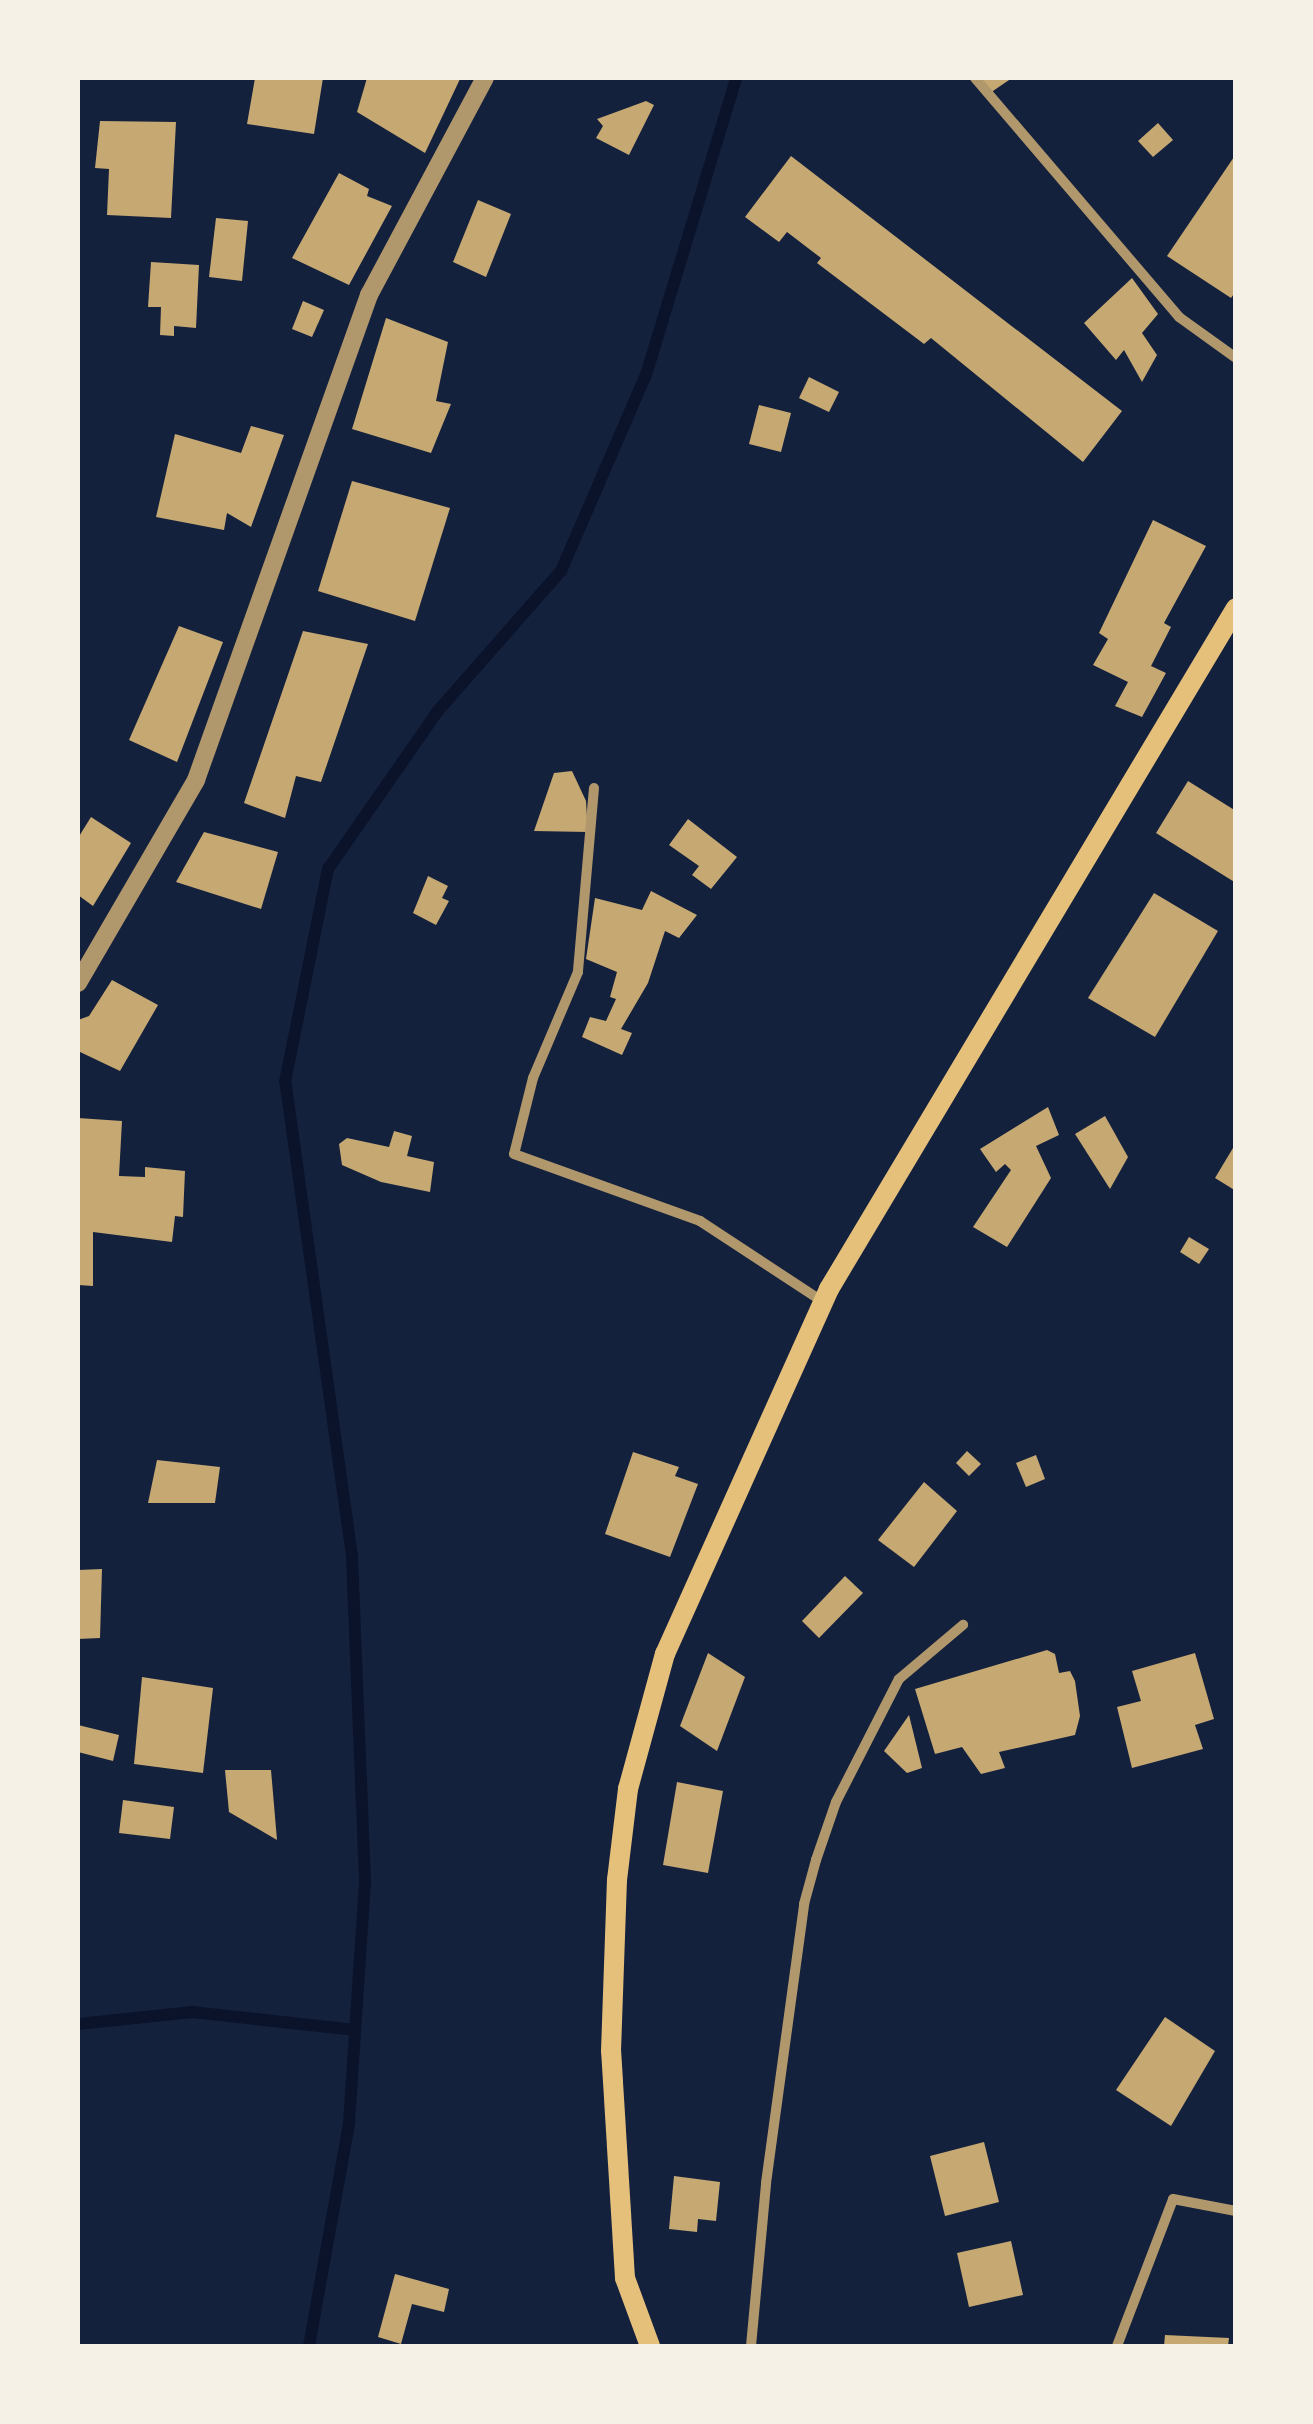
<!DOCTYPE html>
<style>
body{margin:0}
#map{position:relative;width:1313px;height:2424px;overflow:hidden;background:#14213d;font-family:"PT Sans Narrow",sans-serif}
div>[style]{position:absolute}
.stream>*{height:12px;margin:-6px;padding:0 6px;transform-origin:6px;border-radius:6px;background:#0b132b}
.building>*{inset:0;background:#c6a872}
.minor>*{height:10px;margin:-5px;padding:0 5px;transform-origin:5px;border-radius:5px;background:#b1986c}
.tertiary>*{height:18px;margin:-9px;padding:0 9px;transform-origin:9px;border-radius:9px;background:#b1986c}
.secondary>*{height:20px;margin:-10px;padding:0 10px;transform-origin:10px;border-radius:10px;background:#e5c07b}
span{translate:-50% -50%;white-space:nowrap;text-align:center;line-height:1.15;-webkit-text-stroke:8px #f6f1e7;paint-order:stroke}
.frame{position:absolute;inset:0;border:80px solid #f6f1e7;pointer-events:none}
</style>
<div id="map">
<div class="stream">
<div style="left:78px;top:2024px;width:115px;rotate:-6deg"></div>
<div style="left:192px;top:2012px;width:164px;rotate:6.3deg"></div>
<div style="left:309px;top:2346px;width:227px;rotate:-79.8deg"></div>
<div style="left:349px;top:2123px;width:243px;rotate:-86.2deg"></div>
<div style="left:365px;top:1881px;width:325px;rotate:-92.3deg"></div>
<div style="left:352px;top:1556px;width:479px;rotate:-98deg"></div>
<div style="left:285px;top:1082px;width:217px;rotate:-78.6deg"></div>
<div style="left:328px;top:869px;width:191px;rotate:-55.2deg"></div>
<div style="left:437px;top:712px;width:188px;rotate:-48.7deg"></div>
<div style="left:561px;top:571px;width:214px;rotate:-66.6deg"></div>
<div style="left:646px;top:375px;width:310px;rotate:-73.1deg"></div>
</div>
<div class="building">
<div style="clip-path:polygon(255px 78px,323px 78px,314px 134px,247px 124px)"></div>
<div style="clip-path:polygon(367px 78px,460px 79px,425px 153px,357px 112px)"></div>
<div style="clip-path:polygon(981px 78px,1012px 78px,990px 93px)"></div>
<div style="clip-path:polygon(646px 101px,654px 105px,629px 155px,596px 138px,603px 126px,597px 119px)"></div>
<div style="clip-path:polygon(100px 121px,176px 122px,171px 218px,107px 215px,109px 169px,95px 168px)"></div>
<div style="clip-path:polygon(1158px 123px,1173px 140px,1153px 157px,1138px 141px)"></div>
<div style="clip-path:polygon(1236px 154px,1236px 291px,1231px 298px,1167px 256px)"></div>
<div style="clip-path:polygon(791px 156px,1122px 411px,1083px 462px,931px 338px,924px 344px,817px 263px,821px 258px,787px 232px,779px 242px,745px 217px)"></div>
<div style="clip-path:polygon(339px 173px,369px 189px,367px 196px,392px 206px,349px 285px,292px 258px)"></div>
<div style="clip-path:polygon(478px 200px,511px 214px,486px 277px,453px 262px)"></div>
<div style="clip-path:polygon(216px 218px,248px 221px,242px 281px,209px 277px)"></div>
<div style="clip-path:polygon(151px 262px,199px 265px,196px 328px,174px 326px,174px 336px,160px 335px,161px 307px,148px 307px)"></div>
<div style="clip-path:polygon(1132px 278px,1158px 314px,1142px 333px,1157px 355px,1142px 382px,1124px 350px,1116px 360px,1084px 323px)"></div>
<div style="clip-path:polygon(303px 301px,324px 310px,312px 337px,292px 329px)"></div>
<div style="clip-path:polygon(386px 318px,448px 342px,436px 401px,451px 404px,431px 453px,352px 429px)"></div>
<div style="clip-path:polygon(809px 377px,839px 392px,829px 412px,799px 398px)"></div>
<div style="clip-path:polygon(759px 405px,791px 413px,781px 452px,749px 444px)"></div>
<div style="clip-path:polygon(251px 426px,284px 435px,251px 527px,227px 513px,224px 530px,156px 517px,175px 434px,241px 453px)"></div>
<div style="clip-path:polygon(352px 481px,450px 508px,415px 621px,318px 591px)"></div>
<div style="clip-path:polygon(1153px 520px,1206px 546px,1164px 623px,1171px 627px,1151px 666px,1166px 673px,1142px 717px,1115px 706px,1128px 682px,1093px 665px,1108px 639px,1099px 633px)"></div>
<div style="clip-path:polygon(179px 626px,223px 642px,177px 762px,129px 740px)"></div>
<div style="clip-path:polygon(303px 631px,368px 644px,321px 782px,296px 776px,285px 818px,244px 803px)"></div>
<div style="clip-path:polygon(572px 771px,586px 801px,588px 832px,534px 831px,554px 773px)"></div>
<div style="clip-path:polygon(1188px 781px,1236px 811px,1236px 883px,1156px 833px)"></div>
<div style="clip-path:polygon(91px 817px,131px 843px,93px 906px,78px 895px,78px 838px)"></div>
<div style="clip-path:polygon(688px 819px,737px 857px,711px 889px,692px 875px,699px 866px,669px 845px)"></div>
<div style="clip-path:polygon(204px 832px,278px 852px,261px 909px,176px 882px)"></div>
<div style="clip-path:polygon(428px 876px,448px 886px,442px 898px,449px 901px,436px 925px,413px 913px)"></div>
<div style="clip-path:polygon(651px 891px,697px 915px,679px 938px,665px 931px,648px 983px,621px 1029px,632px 1033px,622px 1055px,582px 1037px,590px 1017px,606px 1021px,616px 999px,610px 997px,617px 972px,586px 959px,595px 898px,642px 910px)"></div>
<div style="clip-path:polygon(1154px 893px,1218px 931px,1155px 1037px,1088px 998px)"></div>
<div style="clip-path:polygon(112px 980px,158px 1005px,120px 1071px,78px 1051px,78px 1020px,89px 1016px)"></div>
<div style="clip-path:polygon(1048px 1107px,1059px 1135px,1036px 1146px,1051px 1178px,1007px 1247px,973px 1227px,1011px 1170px,1005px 1164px,996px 1172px,980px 1149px)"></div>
<div style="clip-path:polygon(1105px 1116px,1128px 1157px,1110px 1189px,1075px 1134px)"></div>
<div style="clip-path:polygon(78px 1118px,122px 1121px,119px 1176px,145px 1177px,145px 1167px,185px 1171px,183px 1217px,175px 1216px,172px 1242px,93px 1232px,93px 1286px,78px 1285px)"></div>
<div style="clip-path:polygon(394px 1131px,412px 1136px,407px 1156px,434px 1162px,430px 1192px,381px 1182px,342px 1165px,339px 1144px,347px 1138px,389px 1147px)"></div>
<div style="clip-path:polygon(1236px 1143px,1236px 1191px,1215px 1178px)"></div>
<div style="clip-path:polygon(1189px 1237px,1209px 1249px,1199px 1264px,1180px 1252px)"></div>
<div style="clip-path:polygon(967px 1451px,981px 1464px,969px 1476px,956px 1463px)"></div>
<div style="clip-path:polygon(633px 1452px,679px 1467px,675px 1476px,698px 1484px,670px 1557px,605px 1534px)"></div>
<div style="clip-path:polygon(1036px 1455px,1045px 1479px,1026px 1487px,1016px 1463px)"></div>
<div style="clip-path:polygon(157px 1460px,220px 1467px,215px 1503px,148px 1503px)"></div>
<div style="clip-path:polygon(924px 1482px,957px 1511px,914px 1567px,878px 1540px)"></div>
<div style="clip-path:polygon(102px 1569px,100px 1638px,78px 1639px,78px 1570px)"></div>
<div style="clip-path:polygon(845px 1576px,863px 1593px,819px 1638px,802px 1621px)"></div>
<div style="clip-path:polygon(1047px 1650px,1055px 1654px,1059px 1673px,1070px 1671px,1075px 1681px,1080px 1716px,1075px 1735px,999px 1752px,1005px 1768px,981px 1774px,962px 1747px,935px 1754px,915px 1689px)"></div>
<div style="clip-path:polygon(708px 1653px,745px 1677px,717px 1751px,680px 1726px)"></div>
<div style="clip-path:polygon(1195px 1653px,1214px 1719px,1195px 1725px,1203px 1749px,1132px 1768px,1117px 1707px,1141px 1701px,1132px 1671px)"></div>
<div style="clip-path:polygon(142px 1677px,213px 1688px,203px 1773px,134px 1764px)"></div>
<div style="clip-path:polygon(909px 1715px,922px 1768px,907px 1773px,884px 1751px)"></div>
<div style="clip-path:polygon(78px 1725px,119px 1735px,113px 1761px,78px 1752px)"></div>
<div style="clip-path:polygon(225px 1770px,271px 1770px,277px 1840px,229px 1812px)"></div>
<div style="clip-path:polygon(677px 1782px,723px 1791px,708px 1873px,663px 1865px)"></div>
<div style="clip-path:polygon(123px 1800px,174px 1807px,170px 1839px,119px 1833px)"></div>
<div style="clip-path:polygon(1165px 2017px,1215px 2051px,1171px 2126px,1116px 2090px)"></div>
<div style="clip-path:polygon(984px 2142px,999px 2202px,945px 2216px,930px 2156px)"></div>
<div style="clip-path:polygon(674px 2176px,720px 2182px,716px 2221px,698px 2219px,697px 2232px,669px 2229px)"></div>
<div style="clip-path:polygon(1011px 2241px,1023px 2295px,969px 2307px,957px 2253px)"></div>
<div style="clip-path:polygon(395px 2274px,449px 2289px,444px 2312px,412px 2304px,401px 2344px,378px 2337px)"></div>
<div style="clip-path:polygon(1165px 2335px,1229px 2338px,1228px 2346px,1164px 2346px)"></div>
</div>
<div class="minor">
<div style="left:975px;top:78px;width:314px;rotate:49.5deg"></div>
<div style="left:1179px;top:317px;width:70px;rotate:35.7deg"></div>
<div style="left:594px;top:788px;width:185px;rotate:95deg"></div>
<div style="left:578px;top:972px;width:115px;rotate:113deg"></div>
<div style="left:533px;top:1078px;width:78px;rotate:104deg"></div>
<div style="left:514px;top:1154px;width:198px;rotate:19.8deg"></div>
<div style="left:700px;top:1221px;width:146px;rotate:33.3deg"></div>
<div style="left:751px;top:2346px;width:164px;rotate:-84.7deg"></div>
<div style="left:766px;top:2183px;width:282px;rotate:-82.2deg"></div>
<div style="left:804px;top:1904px;width:46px;rotate:-74.7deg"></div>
<div style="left:816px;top:1860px;width:61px;rotate:-71deg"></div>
<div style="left:836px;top:1802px;width:138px;rotate:-62.9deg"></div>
<div style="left:899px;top:1679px;width:84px;rotate:-40.2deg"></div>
<div style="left:1117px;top:2346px;width:157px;rotate:-69.1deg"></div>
<div style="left:1173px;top:2199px;width:64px;rotate:10.8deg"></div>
</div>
<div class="tertiary">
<div style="left:78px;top:983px;width:235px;rotate:-59.8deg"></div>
<div style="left:196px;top:780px;width:515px;rotate:-70.37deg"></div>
<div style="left:369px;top:295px;width:246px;rotate:-61.9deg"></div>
</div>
<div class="secondary">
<div style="left:650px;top:2346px;width:72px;rotate:-110.2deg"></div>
<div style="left:625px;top:2278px;width:227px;rotate:-93.5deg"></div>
<div style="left:611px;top:2051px;width:171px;rotate:-88deg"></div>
<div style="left:617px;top:1880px;width:92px;rotate:-83.1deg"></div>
<div style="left:628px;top:1789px;width:140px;rotate:-74.7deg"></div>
<div style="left:665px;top:1654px;width:400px;rotate:-65.8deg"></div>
<div style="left:829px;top:1289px;width:793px;rotate:-59.14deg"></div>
</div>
<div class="frame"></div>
</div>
